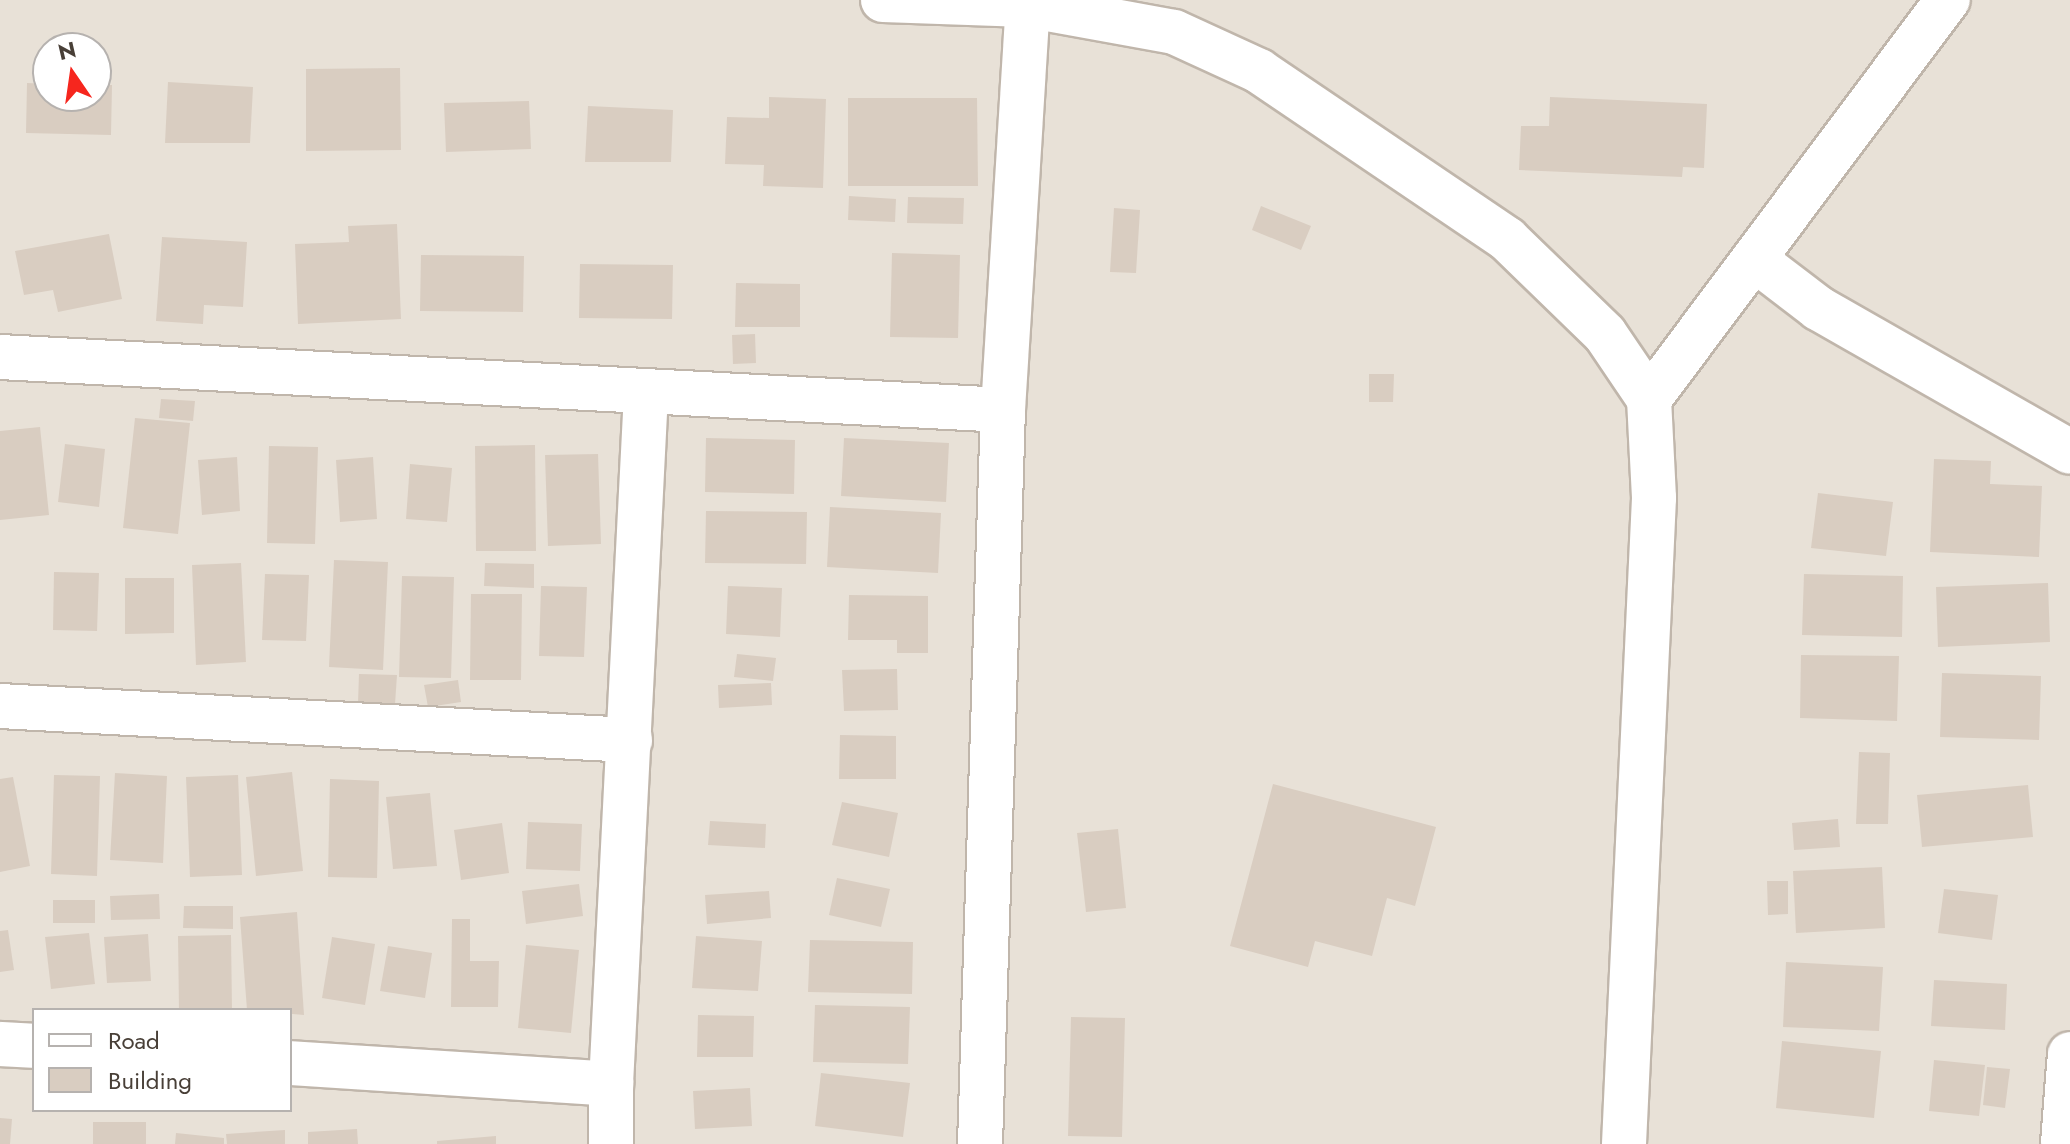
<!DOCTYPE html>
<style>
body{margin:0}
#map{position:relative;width:2070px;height:1144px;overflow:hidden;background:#f4efe9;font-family:Jost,sans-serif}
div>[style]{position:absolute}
.residential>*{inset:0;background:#e8e1d7}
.building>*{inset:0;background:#d9cdc1}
.roads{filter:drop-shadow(2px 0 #c0b6ab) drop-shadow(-2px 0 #c0b6ab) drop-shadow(0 2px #c0b6ab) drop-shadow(0 -2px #c0b6ab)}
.minor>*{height:44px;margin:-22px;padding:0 22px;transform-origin:22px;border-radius:22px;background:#fff}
span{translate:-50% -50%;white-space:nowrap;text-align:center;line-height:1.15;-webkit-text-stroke:7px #fff;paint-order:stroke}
.legend{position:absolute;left:32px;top:1008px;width:260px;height:104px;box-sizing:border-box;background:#fff;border:2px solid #b6b2af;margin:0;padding:10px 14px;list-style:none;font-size:24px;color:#483f37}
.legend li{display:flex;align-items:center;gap:16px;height:40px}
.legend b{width:40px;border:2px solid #b6b2af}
.north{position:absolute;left:32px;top:32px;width:80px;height:80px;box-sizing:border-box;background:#fff;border:2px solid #b6b2af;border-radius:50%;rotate:347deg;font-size:22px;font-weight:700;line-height:32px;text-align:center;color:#483f37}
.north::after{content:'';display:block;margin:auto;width:28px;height:36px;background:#f6261e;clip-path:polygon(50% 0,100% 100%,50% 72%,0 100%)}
</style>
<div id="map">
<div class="residential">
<div style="clip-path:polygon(evenodd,0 0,2070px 0,2070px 1144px,0 1144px,0 0,48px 48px,96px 48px,96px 96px,48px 96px,48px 48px,0 0,34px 1010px,290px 1010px,290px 1110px,34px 1110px,34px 1010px)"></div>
</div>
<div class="building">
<div style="clip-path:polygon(400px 68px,401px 150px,306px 151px,306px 69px)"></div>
<div style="clip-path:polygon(168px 82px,253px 87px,250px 143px,165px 143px)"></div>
<div style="clip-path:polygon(27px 83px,48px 84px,48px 96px,96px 96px,96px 85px,112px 85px,111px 135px,26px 133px)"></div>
<div style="clip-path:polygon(769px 97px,826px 99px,823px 188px,763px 186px,764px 165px,725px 164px,727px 117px,769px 118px)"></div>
<div style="clip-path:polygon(1550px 97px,1707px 104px,1704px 168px,1683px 167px,1682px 177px,1519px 170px,1521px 126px,1549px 126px)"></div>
<div style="clip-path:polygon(848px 98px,977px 98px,978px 186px,848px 186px)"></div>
<div style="clip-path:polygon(529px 101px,531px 149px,446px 152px,444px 103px)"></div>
<div style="clip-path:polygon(588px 106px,673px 110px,671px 162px,585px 162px)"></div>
<div style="clip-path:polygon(849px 196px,896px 199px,895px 222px,848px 220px)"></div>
<div style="clip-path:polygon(908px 197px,964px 198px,963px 224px,907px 223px)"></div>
<div style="clip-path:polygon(1261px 206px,1311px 226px,1301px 250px,1252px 230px)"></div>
<div style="clip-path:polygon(1114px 208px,1140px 210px,1136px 273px,1110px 272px)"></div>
<div style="clip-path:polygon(397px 224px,401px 319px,298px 324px,295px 244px,349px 242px,348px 226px)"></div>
<div style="clip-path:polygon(109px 234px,122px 299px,58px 312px,53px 290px,24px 295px,15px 251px)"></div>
<div style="clip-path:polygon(162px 237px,247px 242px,243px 307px,204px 305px,203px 324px,156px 321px)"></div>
<div style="clip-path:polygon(892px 253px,960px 255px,958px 338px,890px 337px)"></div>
<div style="clip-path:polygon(421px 255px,524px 256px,523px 312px,420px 311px)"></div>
<div style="clip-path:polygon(580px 264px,673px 265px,672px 319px,579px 318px)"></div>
<div style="clip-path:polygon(736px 283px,800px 284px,800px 327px,735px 327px)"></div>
<div style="clip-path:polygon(755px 334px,756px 363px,733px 364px,732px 335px)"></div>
<div style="clip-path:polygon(1369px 374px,1394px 374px,1393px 402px,1369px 402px)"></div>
<div style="clip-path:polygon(161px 399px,195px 401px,193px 421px,159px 418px)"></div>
<div style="clip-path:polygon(135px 418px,190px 423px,178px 534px,123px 528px)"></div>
<div style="clip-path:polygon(40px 427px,49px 515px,0 520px,0 431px)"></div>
<div style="clip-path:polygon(706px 438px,795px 440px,794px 494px,705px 492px)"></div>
<div style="clip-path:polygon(844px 438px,949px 443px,946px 502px,841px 496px)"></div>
<div style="clip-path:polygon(65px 444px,105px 449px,99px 507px,58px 502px)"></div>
<div style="clip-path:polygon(535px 445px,536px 551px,476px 551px,475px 446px)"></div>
<div style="clip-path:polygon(269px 446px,318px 447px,315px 544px,267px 543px)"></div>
<div style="clip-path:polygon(598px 454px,601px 544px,548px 546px,545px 455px)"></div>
<div style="clip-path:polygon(237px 457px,240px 511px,202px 515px,198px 460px)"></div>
<div style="clip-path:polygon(373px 457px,377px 519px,340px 522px,336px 460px)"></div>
<div style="clip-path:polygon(1934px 459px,1991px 461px,1990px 484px,2042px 486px,2039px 557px,1930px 552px)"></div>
<div style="clip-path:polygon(410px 464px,452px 468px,447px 522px,406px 519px)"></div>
<div style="clip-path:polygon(1818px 493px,1893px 502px,1886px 556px,1811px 548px)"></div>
<div style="clip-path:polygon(830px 507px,941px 513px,938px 573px,827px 567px)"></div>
<div style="clip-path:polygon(706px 511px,807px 512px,806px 564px,705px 563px)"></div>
<div style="clip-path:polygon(334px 560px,388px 562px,383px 670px,329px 667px)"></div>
<div style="clip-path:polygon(241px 563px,246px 662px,196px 665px,192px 565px)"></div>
<div style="clip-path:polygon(485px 563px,534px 564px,534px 588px,484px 586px)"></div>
<div style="clip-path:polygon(54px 572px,99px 573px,97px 631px,53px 630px)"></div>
<div style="clip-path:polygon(265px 574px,309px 575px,306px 641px,262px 640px)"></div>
<div style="clip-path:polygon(1804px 574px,1903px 576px,1902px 637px,1802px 635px)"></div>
<div style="clip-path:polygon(402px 576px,454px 577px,451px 678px,399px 677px)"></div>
<div style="clip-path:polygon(125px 578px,174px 578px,174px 633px,125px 634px)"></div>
<div style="clip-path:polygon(2048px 583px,2050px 642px,1938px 647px,1936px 587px)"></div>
<div style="clip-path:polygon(541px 586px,587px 587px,584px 657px,539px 656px)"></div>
<div style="clip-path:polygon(728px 586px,782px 588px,780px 637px,726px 634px)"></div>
<div style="clip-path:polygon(471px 594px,522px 594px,521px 680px,470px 680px)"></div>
<div style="clip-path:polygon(849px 595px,928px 596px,928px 653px,897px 653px,897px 640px,848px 640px)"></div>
<div style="clip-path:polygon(737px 654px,776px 658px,773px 681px,734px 677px)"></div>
<div style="clip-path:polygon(1801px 655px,1899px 656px,1897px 721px,1800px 718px)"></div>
<div style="clip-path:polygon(897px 669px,898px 710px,844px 711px,842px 670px)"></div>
<div style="clip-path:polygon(1942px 673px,2041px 676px,2039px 740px,1940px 737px)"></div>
<div style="clip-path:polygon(359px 674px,397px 675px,395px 704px,358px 703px)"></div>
<div style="clip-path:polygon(458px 680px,461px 702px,428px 707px,424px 685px)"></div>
<div style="clip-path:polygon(771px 683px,772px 705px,719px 708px,718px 685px)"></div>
<div style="clip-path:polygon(840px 735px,896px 736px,896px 779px,839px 779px)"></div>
<div style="clip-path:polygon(1859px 752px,1890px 753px,1888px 824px,1856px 824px)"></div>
<div style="clip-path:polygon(292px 772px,303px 871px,256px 876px,246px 777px)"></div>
<div style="clip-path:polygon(115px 773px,167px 776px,163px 863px,110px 860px)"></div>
<div style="clip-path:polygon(54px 775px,100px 776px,97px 876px,51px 874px)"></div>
<div style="clip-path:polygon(238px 775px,242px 875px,190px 877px,186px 777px)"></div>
<div style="clip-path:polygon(13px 777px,30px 866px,0 872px,0 779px)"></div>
<div style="clip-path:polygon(330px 779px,379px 781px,377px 878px,328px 877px)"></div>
<div style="clip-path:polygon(1273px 784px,1436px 827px,1415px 906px,1387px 898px,1372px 956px,1315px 941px,1308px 967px,1230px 946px)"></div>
<div style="clip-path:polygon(2028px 785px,2033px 837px,1922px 847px,1917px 795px)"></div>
<div style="clip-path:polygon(430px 793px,437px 866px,393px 869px,386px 797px)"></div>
<div style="clip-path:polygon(842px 802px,898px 813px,889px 857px,832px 845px)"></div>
<div style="clip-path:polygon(1838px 819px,1840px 847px,1794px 850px,1792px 823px)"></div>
<div style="clip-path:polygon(710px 821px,766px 824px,765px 848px,708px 845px)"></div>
<div style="clip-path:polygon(528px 822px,582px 824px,580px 871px,526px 869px)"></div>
<div style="clip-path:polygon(502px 823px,509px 873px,461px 880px,454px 830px)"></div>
<div style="clip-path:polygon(1118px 829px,1126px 908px,1086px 912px,1077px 833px)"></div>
<div style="clip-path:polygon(1882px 867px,1885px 928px,1796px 933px,1793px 871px)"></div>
<div style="clip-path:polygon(837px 878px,890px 889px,881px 927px,829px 915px)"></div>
<div style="clip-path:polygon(1767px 881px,1788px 881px,1788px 914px,1768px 915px)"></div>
<div style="clip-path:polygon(579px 884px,583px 916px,526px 924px,522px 891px)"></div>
<div style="clip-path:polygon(1944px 889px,1998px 895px,1992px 940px,1938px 933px)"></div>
<div style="clip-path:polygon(769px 891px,771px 918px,707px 924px,705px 895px)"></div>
<div style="clip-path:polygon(159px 894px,160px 919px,111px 920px,110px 896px)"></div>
<div style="clip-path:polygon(53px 900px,95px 900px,95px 923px,53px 923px)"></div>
<div style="clip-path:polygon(184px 906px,233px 906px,233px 929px,183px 928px)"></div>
<div style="clip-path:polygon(297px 912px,304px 1015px,247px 1010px,240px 917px)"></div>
<div style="clip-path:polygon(452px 919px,470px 919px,470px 961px,499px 961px,498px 1007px,451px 1007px)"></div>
<div style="clip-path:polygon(8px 930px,14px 970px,0 972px,0 931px)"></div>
<div style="clip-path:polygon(89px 933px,95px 984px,51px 989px,45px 937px)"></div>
<div style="clip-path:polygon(148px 934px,151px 981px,107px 983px,104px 937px)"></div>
<div style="clip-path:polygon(231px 935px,232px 1010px,179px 1010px,178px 936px)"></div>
<div style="clip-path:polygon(696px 936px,762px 941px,758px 991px,692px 988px)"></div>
<div style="clip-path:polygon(332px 937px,375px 944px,365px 1005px,322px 998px)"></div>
<div style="clip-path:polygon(810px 940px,913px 942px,912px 994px,808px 992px)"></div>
<div style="clip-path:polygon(526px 945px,579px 950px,571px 1033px,518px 1028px)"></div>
<div style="clip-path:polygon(388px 946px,432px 953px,425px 998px,380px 991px)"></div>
<div style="clip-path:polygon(1786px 962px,1883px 967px,1879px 1031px,1783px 1027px)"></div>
<div style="clip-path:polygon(1934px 980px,2007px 984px,2005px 1030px,1931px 1026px)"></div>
<div style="clip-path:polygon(815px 1005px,910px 1007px,908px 1064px,813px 1062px)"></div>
<div style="clip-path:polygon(698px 1015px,754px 1016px,753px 1057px,697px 1057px)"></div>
<div style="clip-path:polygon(1071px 1017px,1125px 1018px,1122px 1137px,1068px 1136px)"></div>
<div style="clip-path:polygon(1782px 1041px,1881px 1051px,1874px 1118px,1776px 1108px)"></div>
<div style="clip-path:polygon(1934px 1060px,1985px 1065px,1979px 1116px,1929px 1111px)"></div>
<div style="clip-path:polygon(1987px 1067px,2010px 1069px,2005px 1108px,1983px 1105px)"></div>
<div style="clip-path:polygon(821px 1073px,910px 1083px,903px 1137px,815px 1126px)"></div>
<div style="clip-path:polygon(750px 1088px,752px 1126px,695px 1129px,693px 1091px)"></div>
<div style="clip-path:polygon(0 1118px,12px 1119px,10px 1144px,0 1144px)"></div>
<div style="clip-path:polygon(93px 1122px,146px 1122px,146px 1144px,93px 1144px)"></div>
<div style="clip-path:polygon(357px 1129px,358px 1144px,308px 1144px,308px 1132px)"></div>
<div style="clip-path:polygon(285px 1130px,285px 1144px,227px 1144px,226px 1134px)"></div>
<div style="clip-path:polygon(176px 1133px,224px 1138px,224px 1144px,175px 1144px)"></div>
<div style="clip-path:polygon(496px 1136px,496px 1144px,437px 1144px,437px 1141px)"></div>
</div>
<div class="roads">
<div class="minor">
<div style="left:883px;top:0;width:143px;rotate:2deg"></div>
<div style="left:1026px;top:5px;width:150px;rotate:10.3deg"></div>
<div style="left:1174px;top:32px;width:94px;rotate:24.6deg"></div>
<div style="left:1259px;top:71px;width:300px;rotate:34.1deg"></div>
<div style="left:1507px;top:239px;width:136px;rotate:44.1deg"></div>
<div style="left:1605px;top:334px;width:78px;rotate:55.9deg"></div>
<div style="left:1649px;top:399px;width:99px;rotate:87.1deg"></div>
<div style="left:1654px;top:498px;width:647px;rotate:92.66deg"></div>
<div style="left:1754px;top:259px;width:81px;rotate:37.4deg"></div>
<div style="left:1818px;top:308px;width:290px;rotate:29.7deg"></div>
<div style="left:0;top:357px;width:1004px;rotate:3.02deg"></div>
<div style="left:1649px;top:399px;width:499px;rotate:-53.2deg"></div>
<div style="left:0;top:706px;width:631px;rotate:3.09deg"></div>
<div style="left:0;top:1044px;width:34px;rotate:3deg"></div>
<div style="left:290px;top:1063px;width:322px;rotate:3.7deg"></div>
<div style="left:611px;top:1084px;width:691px;rotate:-87.1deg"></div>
<div style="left:611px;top:1144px;width:60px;rotate:-90deg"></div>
<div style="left:980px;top:1144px;width:734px;rotate:-88.21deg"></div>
<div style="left:1003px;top:410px;width:411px;rotate:-86.5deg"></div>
<div style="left:2063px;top:1144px;width:90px;rotate:-85.6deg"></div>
</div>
</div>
<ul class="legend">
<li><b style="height:10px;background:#fff"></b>Road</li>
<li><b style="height:22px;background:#d9cdc1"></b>Building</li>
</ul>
<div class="north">N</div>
</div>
